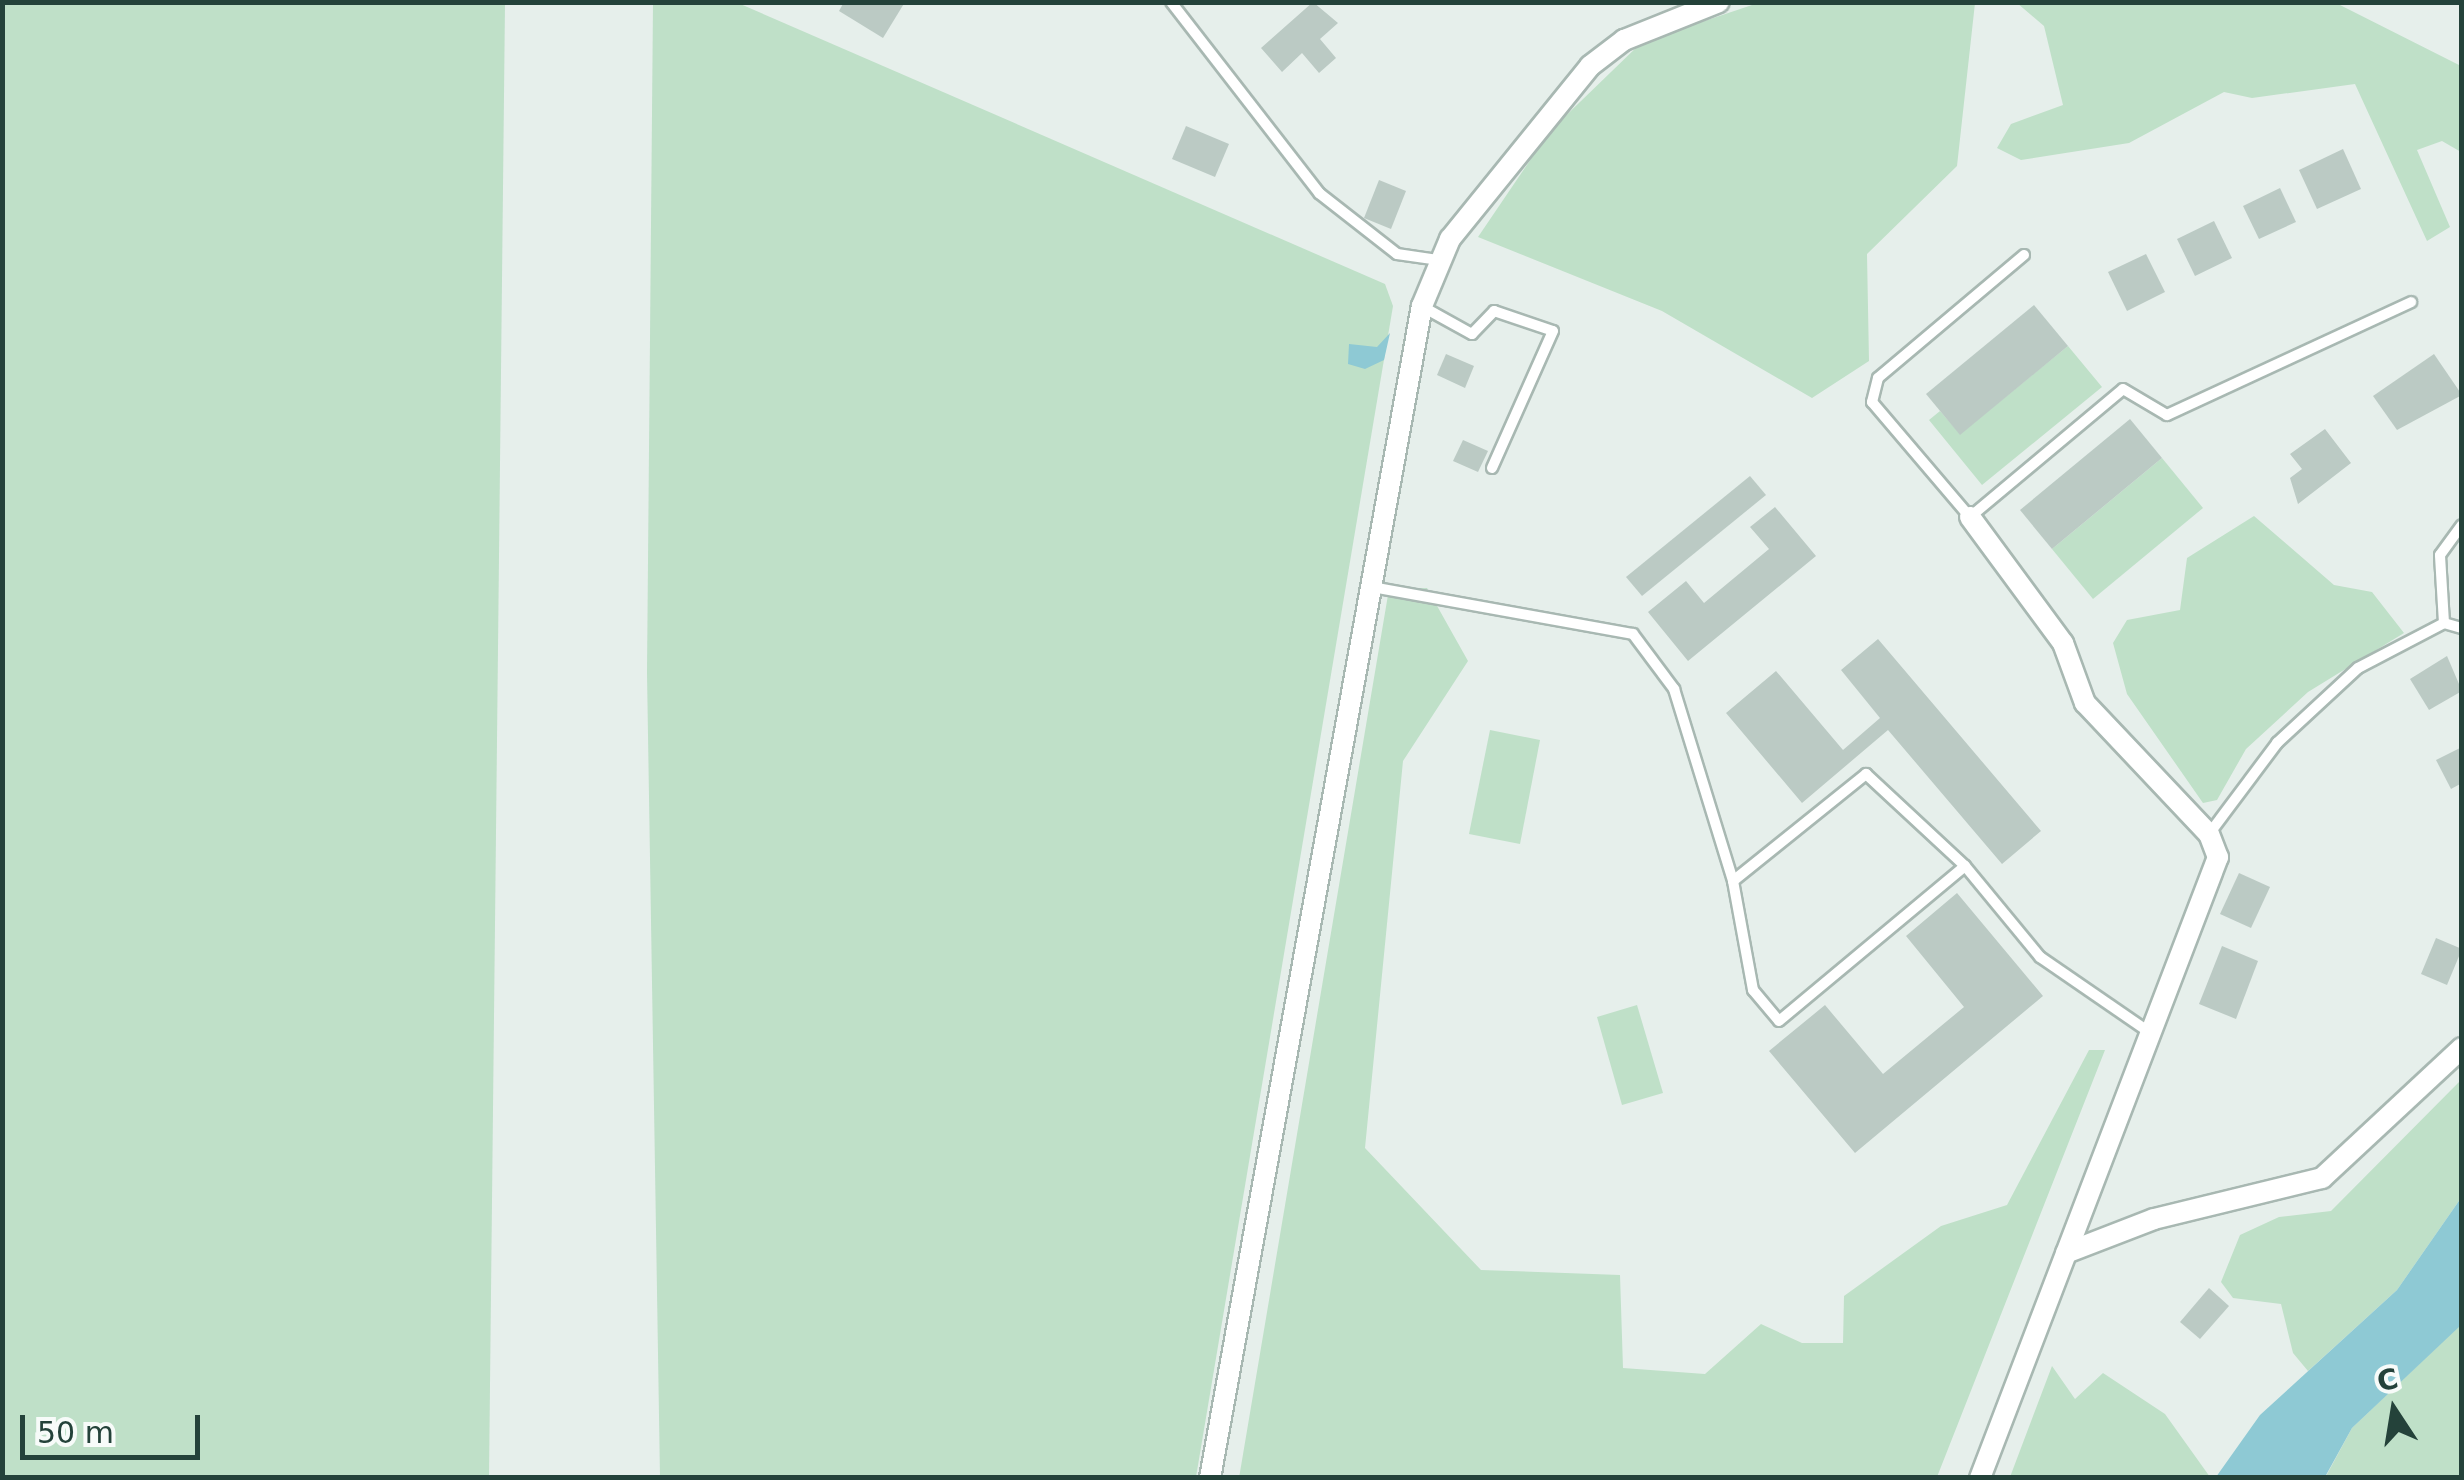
<!DOCTYPE html>
<meta charset="utf-8">
<style>
body{margin:0}
#map{position:relative;width:2464px;height:1480px;overflow:hidden;background:#e6efeb;font-family:"DejaVu Sans",sans-serif}
div>[style]{position:absolute}
.green>*{inset:0;background:#bfe0c8}
.water>*{inset:0;background:#8ec9d4}
.building>*{inset:0;background:#bbcac4}
.roads{filter:drop-shadow(2px 0 #a8b8b2) drop-shadow(-2px 0 #a8b8b2) drop-shadow(0 2px #a8b8b2) drop-shadow(0 -2px #a8b8b2)}
.lane>*{height:10px;margin:-5px;padding:0 5px;transform-origin:5px;border-radius:5px;background:#fff}
.street>*{height:20px;margin:-10px;padding:0 10px;transform-origin:10px;border-radius:10px;background:#fff}
span{translate:-50% -50%;white-space:nowrap;text-align:center;line-height:1.15;-webkit-text-stroke:8px #f7fbf9;paint-order:stroke}
.frame{position:absolute;inset:0;border:5px solid #24423a;pointer-events:none}
.north{position:absolute;left:2344px;top:1360px;width:100px;height:100px;-webkit-text-stroke:8px #f7fbf9;paint-order:stroke;rotate:348deg;font-size:28px;font-weight:700;line-height:40px;text-align:center;color:#24423a}
.north::after{content:'';display:block;margin:auto;width:35px;height:45px;background:#24423a;clip-path:polygon(50% 0,100% 100%,50% 72%,0 100%)}
.scale{position:absolute;left:20px;top:1415px;width:180px;height:45px;box-sizing:border-box;border:5px solid #24423a;border-top:0;padding-left:12px;font-size:30px;line-height:35px;white-space:nowrap;color:#24423a;-webkit-text-stroke:8px #f7fbf9;paint-order:stroke}
</style>
<div id="map">
<div class="green">
<div style="clip-path:polygon(3px 2px,505px 3px,489px 1477px,3px 1477px)"></div>
<div style="clip-path:polygon(1821px 2px,1975px 3px,1957px 166px,1867px 254px,1869px 361px,1812px 398px,1662px 311px,1478px 237px,1550px 131px,1642px 42px,1758px 3px)"></div>
<div style="clip-path:polygon(653px 3px,738px 3px,1385px 284px,1393px 306px,1196px 1477px,660px 1477px,647px 673px)"></div>
<div style="clip-path:polygon(2017px 3px,2336px 3px,2461px 66px,2461px 152px,2442px 141px,2417px 150px,2450px 227px,2427px 241px,2355px 84px,2252px 98px,2224px 92px,2129px 143px,2021px 160px,1997px 148px,2011px 124px,2063px 105px,2044px 26px)"></div>
<div style="clip-path:polygon(2068px 346px,2102px 387px,1982px 485px,1929px 420px,1940px 411px,1960px 434px)"></div>
<div style="clip-path:polygon(2162px 458px,2203px 508px,2093px 599px,2052px 549px)"></div>
<div style="clip-path:polygon(2254px 516px,2334px 585px,2372px 592px,2404px 633px,2308px 692px,2246px 749px,2217px 800px,2203px 803px,2127px 694px,2113px 643px,2127px 620px,2180px 610px,2187px 558px)"></div>
<div style="clip-path:polygon(1427px 588px,1468px 661px,1403px 761px,1365px 1148px,1481px 1270px,1620px 1275px,1623px 1368px,1705px 1374px,1761px 1324px,1802px 1343px,1843px 1343px,1844px 1296px,1941px 1226px,2007px 1205px,2089px 1050px,2105px 1050px,1937px 1477px,1239px 1478px,1389px 589px)"></div>
<div style="clip-path:polygon(1490px 730px,1540px 740px,1520px 844px,1469px 834px)"></div>
<div style="clip-path:polygon(1637px 1005px,1663px 1093px,1622px 1105px,1597px 1017px)"></div>
<div style="clip-path:polygon(2461px 1080px,2461px 1198px,2397px 1290px,2308px 1371px,2293px 1353px,2281px 1304px,2233px 1298px,2221px 1282px,2240px 1235px,2279px 1217px,2331px 1211px)"></div>
<div style="clip-path:polygon(2461px 1324px,2461px 1477px,2325px 1478px,2352px 1428px)"></div>
<div style="clip-path:polygon(2052px 1366px,2075px 1399px,2103px 1373px,2165px 1414px,2210px 1477px,2010px 1477px)"></div>
</div>
<div class="water">
<div style="clip-path:polygon(1390px 333px,1384px 360px,1365px 369px,1348px 364px,1349px 344px,1377px 347px)"></div>
<div style="clip-path:polygon(2461px 1198px,2460px 1326px,2352px 1428px,2325px 1477px,2216px 1477px,2260px 1415px,2397px 1290px)"></div>
</div>
<div class="building">
<div style="clip-path:polygon(844px 2px,905px 2px,883px 38px,839px 11px)"></div>
<div style="clip-path:polygon(1313px 2px,1338px 23px,1320px 39px,1336px 58px,1319px 73px,1302px 53px,1282px 72px,1261px 48px)"></div>
<div style="clip-path:polygon(1186px 126px,1229px 144px,1215px 177px,1172px 159px)"></div>
<div style="clip-path:polygon(2343px 149px,2361px 189px,2317px 209px,2299px 170px)"></div>
<div style="clip-path:polygon(1379px 180px,1406px 191px,1391px 229px,1364px 218px)"></div>
<div style="clip-path:polygon(2280px 188px,2296px 222px,2259px 239px,2243px 206px)"></div>
<div style="clip-path:polygon(2214px 221px,2232px 258px,2195px 276px,2177px 239px)"></div>
<div style="clip-path:polygon(2146px 254px,2165px 292px,2127px 311px,2108px 272px)"></div>
<div style="clip-path:polygon(2034px 305px,2068px 346px,1960px 435px,1926px 394px)"></div>
<div style="clip-path:polygon(1446px 354px,1474px 366px,1465px 388px,1437px 375px)"></div>
<div style="clip-path:polygon(2434px 354px,2462px 395px,2397px 430px,2373px 396px)"></div>
<div style="clip-path:polygon(2130px 419px,2162px 458px,2052px 549px,2020px 510px)"></div>
<div style="clip-path:polygon(2325px 429px,2351px 463px,2298px 504px,2290px 478px,2302px 469px,2290px 454px)"></div>
<div style="clip-path:polygon(1463px 440px,1488px 451px,1478px 472px,1453px 461px)"></div>
<div style="clip-path:polygon(1750px 476px,1766px 495px,1642px 596px,1626px 577px)"></div>
<div style="clip-path:polygon(1775px 507px,1816px 556px,1688px 661px,1648px 612px,1686px 581px,1704px 603px,1769px 549px,1750px 527px)"></div>
<div style="clip-path:polygon(1878px 639px,2041px 831px,2002px 864px,1888px 730px,1802px 803px,1726px 713px,1776px 671px,1843px 750px,1880px 718px,1841px 670px)"></div>
<div style="clip-path:polygon(2447px 656px,2462px 691px,2429px 710px,2410px 679px)"></div>
<div style="clip-path:polygon(2462px 747px,2462px 783px,2451px 789px,2436px 760px)"></div>
<div style="clip-path:polygon(2239px 873px,2270px 887px,2251px 928px,2220px 914px)"></div>
<div style="clip-path:polygon(1957px 893px,2043px 996px,1855px 1153px,1769px 1051px,1825px 1005px,1883px 1074px,1964px 1007px,1906px 936px)"></div>
<div style="clip-path:polygon(2436px 938px,2462px 949px,2447px 985px,2421px 974px)"></div>
<div style="clip-path:polygon(2222px 946px,2258px 961px,2236px 1019px,2199px 1004px)"></div>
<div style="clip-path:polygon(2209px 1288px,2229px 1306px,2200px 1339px,2180px 1322px)"></div>
</div>
<div class="roads">
<div class="lane">
<div style="left:1171px;top:2px;width:242px;rotate:52.2deg"></div>
<div style="left:1319px;top:193px;width:99px;rotate:38deg"></div>
<div style="left:1397px;top:254px;width:41px;rotate:8.3deg"></div>
<div style="left:2024px;top:255px;width:191px;rotate:139.9deg"></div>
<div style="left:1878px;top:378px;width:25px;rotate:104deg"></div>
<div style="left:1872px;top:402px;width:151px;rotate:49.6deg"></div>
<div style="left:1970px;top:517px;width:199px;rotate:-39.9deg"></div>
<div style="left:2123px;top:389px;width:51px;rotate:30.6deg"></div>
<div style="left:2167px;top:415px;width:269px;rotate:-24.8deg"></div>
<div style="left:1423px;top:307px;width:56px;rotate:28.9deg"></div>
<div style="left:1472px;top:334px;width:32px;rotate:-46deg"></div>
<div style="left:1494px;top:311px;width:62px;rotate:18.7deg"></div>
<div style="left:1553px;top:331px;width:150px;rotate:114deg"></div>
<div style="left:1372px;top:587px;width:265px;rotate:10.2deg"></div>
<div style="left:1633px;top:634px;width:69px;rotate:53.3deg"></div>
<div style="left:1674px;top:689px;width:201px;rotate:72.9deg"></div>
<div style="left:1733px;top:881px;width:171px;rotate:-38.8deg"></div>
<div style="left:1866px;top:774px;width:135px;rotate:42.9deg"></div>
<div style="left:1965px;top:866px;width:118px;rotate:50.5deg"></div>
<div style="left:2040px;top:957px;width:132px;rotate:34.5deg"></div>
<div style="left:2444px;top:623px;width:68px;rotate:-93.4deg"></div>
<div style="left:2440px;top:555px;width:37px;rotate:-54deg"></div>
<div style="left:2209px;top:834px;width:114px;rotate:-53.2deg"></div>
<div style="left:2277px;top:743px;width:110px;rotate:-42.8deg"></div>
<div style="left:2358px;top:668px;width:97px;rotate:-27.6deg"></div>
<div style="left:2444px;top:623px;width:19px;rotate:16deg"></div>
<div style="left:1733px;top:881px;width:111px;rotate:79.6deg"></div>
<div style="left:1753px;top:990px;width:40px;rotate:50deg"></div>
<div style="left:1779px;top:1021px;width:242px;rotate:-39.8deg"></div>
</div>
<div class="street">
<div style="left:1970px;top:517px;width:157px;rotate:53.6deg"></div>
<div style="left:2063px;top:643px;width:64px;rotate:69.9deg"></div>
<div style="left:2085px;top:703px;width:180px;rotate:46.6deg"></div>
<div style="left:2209px;top:834px;width:25px;rotate:69deg"></div>
<div style="left:2218px;top:857px;width:665px;rotate:110.97deg"></div>
<div style="left:2066px;top:1253px;width:94px;rotate:-21.1deg"></div>
<div style="left:2154px;top:1219px;width:173px;rotate:-13.7deg"></div>
<div style="left:2322px;top:1178px;width:191px;rotate:-42.9deg"></div>
<div style="left:1210px;top:1478px;width:1191px;rotate:-79.75deg"></div>
<div style="left:1422px;top:306px;width:73px;rotate:-67.3deg"></div>
<div style="left:1450px;top:239px;width:223px;rotate:-51deg"></div>
<div style="left:1590px;top:66px;width:43px;rotate:-37.4deg"></div>
<div style="left:1624px;top:40px;width:102px;rotate:-21.8deg"></div>
</div>
</div>
<div class="frame"></div>
<div class="north">С</div>
<div class="scale">50 m</div>
</div>
